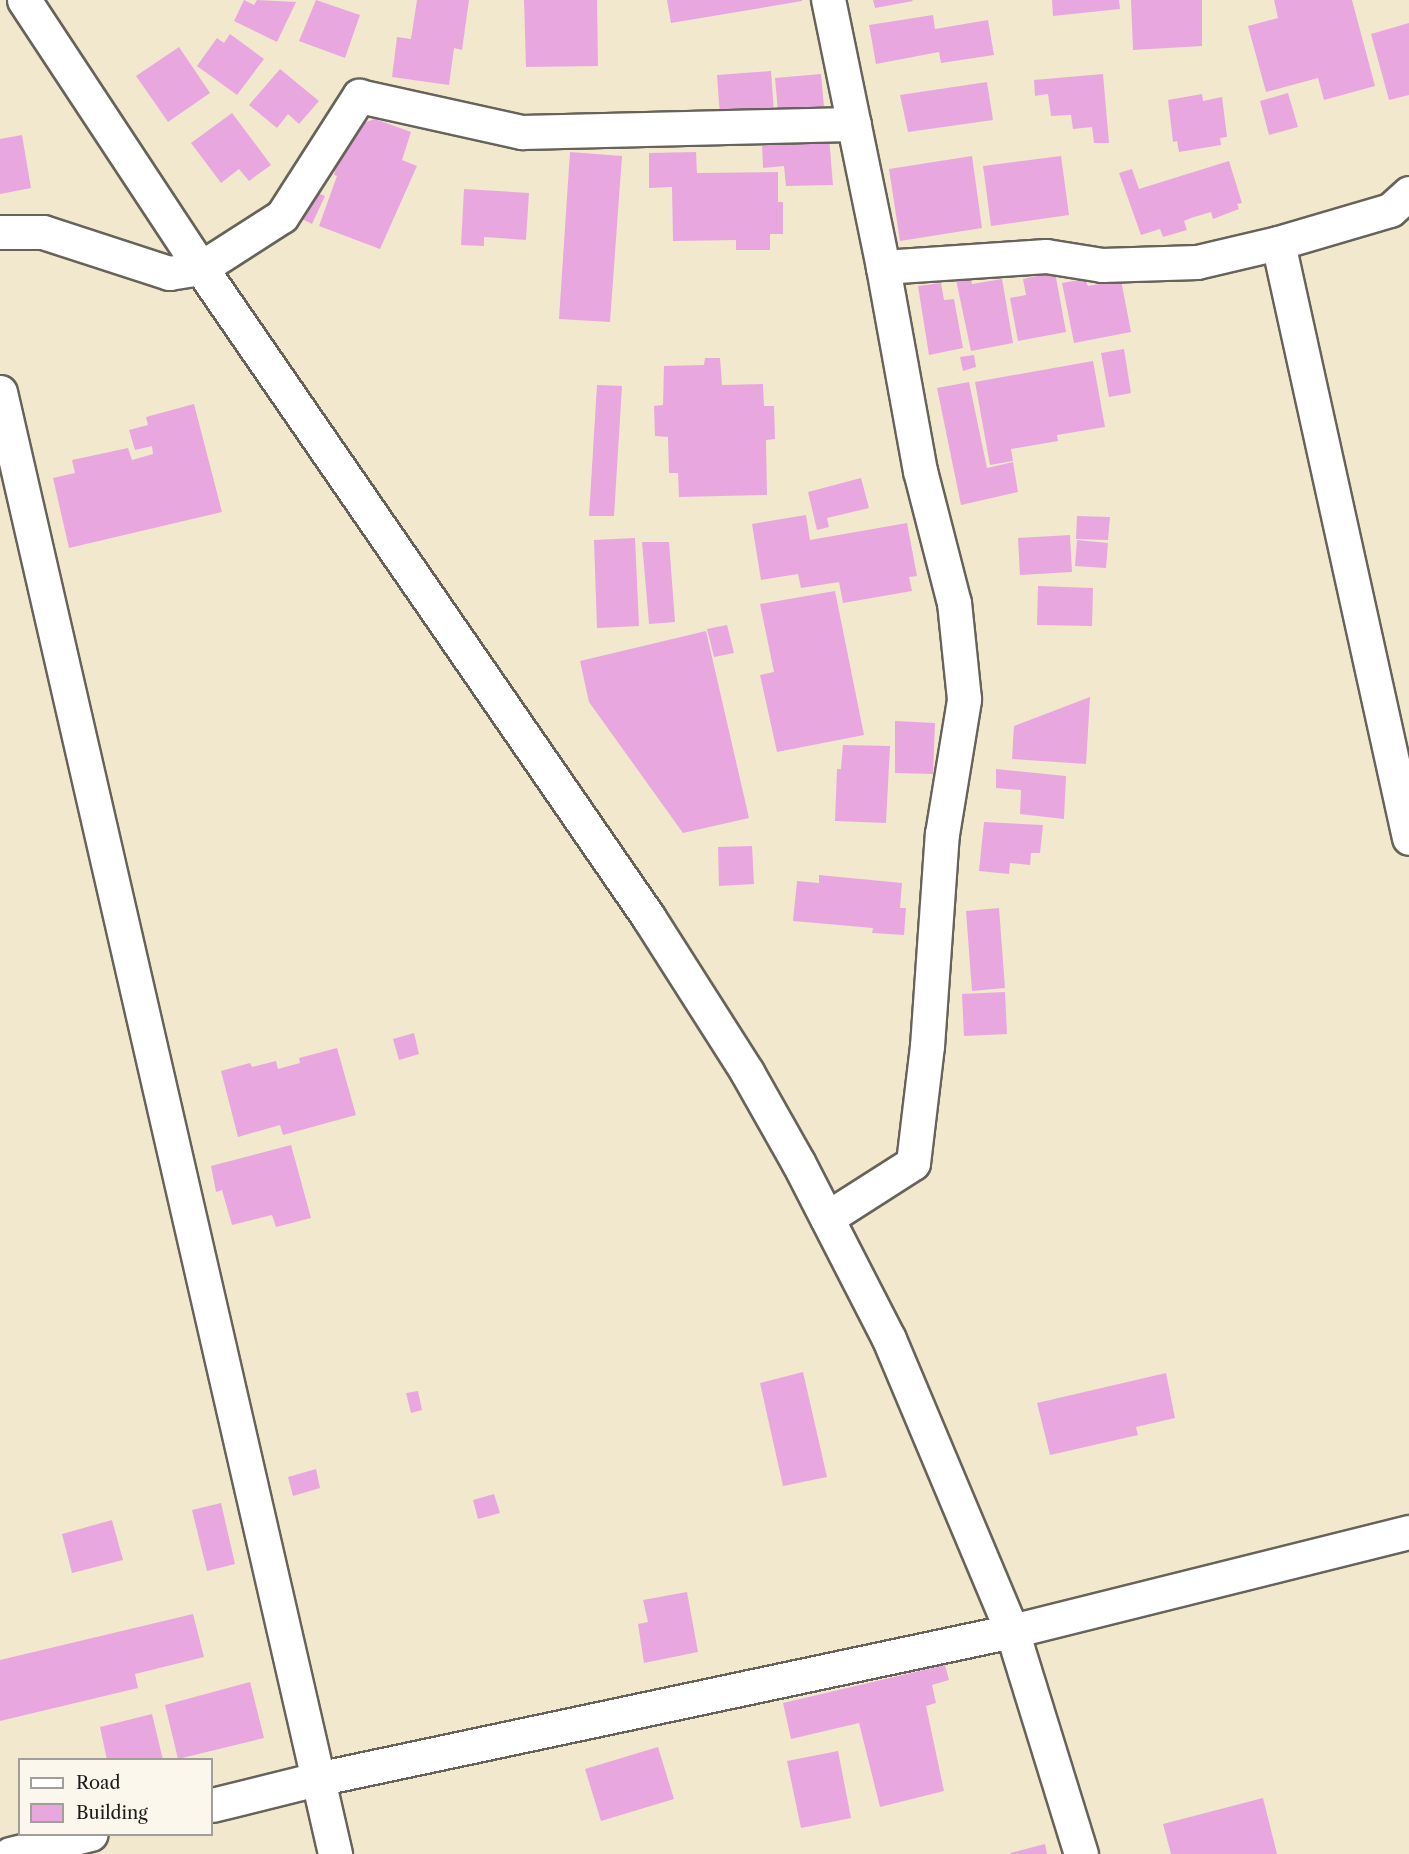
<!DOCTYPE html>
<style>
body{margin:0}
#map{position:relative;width:1409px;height:1854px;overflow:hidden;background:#f1e8ce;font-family:"Libre Caslon Text",serif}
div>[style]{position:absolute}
.building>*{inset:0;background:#e8a8df}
.roads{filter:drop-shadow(2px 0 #67635a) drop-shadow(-2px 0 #67635a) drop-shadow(0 2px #67635a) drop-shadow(0 -2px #67635a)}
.minor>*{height:33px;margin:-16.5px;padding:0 16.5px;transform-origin:16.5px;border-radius:16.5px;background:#fff}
span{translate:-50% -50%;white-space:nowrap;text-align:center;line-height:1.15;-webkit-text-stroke:4.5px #fbf7ec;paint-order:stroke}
.legend{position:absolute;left:18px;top:1758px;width:195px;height:78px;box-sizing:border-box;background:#fbf7ec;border:2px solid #a29f99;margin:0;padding:8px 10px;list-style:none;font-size:18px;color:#1c1c1c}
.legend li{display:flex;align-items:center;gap:12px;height:30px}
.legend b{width:30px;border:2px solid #a29f99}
</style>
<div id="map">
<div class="building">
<div style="clip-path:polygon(244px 0,254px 5px,257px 0,296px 2px,277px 42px,234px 21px)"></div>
<div style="clip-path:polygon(316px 0,360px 15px,345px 58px,299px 41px)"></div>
<div style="clip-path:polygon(417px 0,469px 0,462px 50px,454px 48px,449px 85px,392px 77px,397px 37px,411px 39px)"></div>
<div style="clip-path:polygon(524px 0,597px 0,598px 66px,526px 67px)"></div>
<div style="clip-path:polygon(667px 0,802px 0,802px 1px,671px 23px)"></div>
<div style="clip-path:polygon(873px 0,912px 0,913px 1px,875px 8px)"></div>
<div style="clip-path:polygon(1052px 0,1119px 0,1120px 9px,1053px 16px)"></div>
<div style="clip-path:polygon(1131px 0,1202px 0,1202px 46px,1133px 50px)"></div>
<div style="clip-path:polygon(1274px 0,1352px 0,1375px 86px,1324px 100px,1318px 78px,1266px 92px,1248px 26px,1278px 18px)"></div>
<div style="clip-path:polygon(933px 15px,935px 29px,988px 20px,994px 55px,941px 63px,939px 52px,876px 64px,869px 25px)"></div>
<div style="clip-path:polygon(1409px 23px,1409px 95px,1389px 100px,1371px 34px)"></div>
<div style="clip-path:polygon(230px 34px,264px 59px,237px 95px,197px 66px,217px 38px,224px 43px)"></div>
<div style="clip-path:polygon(179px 47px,210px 93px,168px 122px,136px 76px)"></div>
<div style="clip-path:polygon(280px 69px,319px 101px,299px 124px,288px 114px,277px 128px,249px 105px)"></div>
<div style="clip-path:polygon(771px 71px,774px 113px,720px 116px,717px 75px)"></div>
<div style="clip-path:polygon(821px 74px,824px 107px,778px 111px,775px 78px)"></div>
<div style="clip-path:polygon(1103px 74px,1109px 143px,1094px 143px,1092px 127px,1073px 129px,1071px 115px,1051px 116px,1048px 94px,1035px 96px,1034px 80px)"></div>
<div style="clip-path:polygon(987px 82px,993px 120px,908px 132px,900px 95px)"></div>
<div style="clip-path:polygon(1288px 93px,1298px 127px,1269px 135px,1260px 101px)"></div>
<div style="clip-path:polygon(1202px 94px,1203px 101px,1222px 97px,1227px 137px,1220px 138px,1221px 145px,1179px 152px,1177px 141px,1173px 142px,1168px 100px)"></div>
<div style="clip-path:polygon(232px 113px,271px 165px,249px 181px,239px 169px,221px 183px,191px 143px)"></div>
<div style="clip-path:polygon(375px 119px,411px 132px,402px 160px,417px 166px,380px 249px,319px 226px,337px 176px,334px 175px,338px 159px,366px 122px)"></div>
<div style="clip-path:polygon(22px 135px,31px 188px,0 194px,0 139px)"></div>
<div style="clip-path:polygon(829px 137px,833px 185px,786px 186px,784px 166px,763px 168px,762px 140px)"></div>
<div style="clip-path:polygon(570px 152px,622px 156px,610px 322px,559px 319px)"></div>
<div style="clip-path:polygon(696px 152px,697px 173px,778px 172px,778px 202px,783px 202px,783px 234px,770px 234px,770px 250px,736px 250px,736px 240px,673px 241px,672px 187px,649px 188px,649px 153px)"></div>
<div style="clip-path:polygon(972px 156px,982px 228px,900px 241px,889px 169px)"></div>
<div style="clip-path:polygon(1061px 156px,1069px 215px,991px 226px,983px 166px)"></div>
<div style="clip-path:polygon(1229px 161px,1242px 203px,1237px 204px,1239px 209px,1213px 219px,1211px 212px,1191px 218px,1184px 221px,1187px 230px,1163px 237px,1160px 229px,1141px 235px,1119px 173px,1132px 169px,1139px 189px)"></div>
<div style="clip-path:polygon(464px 189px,529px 193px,526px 240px,484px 237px,484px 246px,461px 245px)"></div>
<div style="clip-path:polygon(313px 191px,325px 196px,312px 224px,300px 218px)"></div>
<div style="clip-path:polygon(970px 272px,972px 284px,1002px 279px,1013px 343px,971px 351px,955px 275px)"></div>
<div style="clip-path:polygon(1055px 272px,1066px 332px,1018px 341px,1010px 298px,1026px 295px,1023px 279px)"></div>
<div style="clip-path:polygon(1085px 279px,1088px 286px,1121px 280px,1131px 332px,1074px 343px,1062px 283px)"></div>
<div style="clip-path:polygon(941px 283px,944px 300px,954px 299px,963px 348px,929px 355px,918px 286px)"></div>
<div style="clip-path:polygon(1124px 349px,1131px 393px,1109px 397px,1101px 353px)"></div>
<div style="clip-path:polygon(974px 355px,976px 367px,963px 371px,960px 357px)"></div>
<div style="clip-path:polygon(705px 358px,720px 358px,722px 385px,763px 384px,764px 406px,774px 406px,775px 439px,766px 440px,767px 495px,679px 497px,678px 473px,669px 473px,668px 437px,655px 436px,654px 406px,663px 405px,664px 366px,704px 365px)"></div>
<div style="clip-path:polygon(1093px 361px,1105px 427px,1057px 435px,1058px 441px,1011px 449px,1013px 461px,990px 465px,975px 382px)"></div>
<div style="clip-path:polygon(969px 382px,987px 468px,1013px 462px,1018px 492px,961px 505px,937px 388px)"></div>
<div style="clip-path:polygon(597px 385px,622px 386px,614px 516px,589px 516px)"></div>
<div style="clip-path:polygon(194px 404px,222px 512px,69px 548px,53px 478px,75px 473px,72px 460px,128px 448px,132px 460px,153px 454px,152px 446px,135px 450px,129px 430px,148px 425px,146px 417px)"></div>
<div style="clip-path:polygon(861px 478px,869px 508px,827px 518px,829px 527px,817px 530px,808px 492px)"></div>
<div style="clip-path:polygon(806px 515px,810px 540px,907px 523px,917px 576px,909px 577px,912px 591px,843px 603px,839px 582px,801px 588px,798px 574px,761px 580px,752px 524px)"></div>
<div style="clip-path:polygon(1077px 516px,1110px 517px,1108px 540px,1076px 539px)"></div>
<div style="clip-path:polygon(1070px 535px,1072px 572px,1020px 575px,1018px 538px)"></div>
<div style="clip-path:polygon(635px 538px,639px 626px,597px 628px,594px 540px)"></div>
<div style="clip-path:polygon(1077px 540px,1108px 543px,1106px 568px,1075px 566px)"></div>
<div style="clip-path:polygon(642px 542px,669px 542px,675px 622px,649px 624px)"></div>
<div style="clip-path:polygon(1038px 586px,1093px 588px,1092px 626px,1037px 625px)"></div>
<div style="clip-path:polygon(835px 591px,864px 735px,777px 752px,760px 675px,774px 672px,760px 604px)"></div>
<div style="clip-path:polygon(727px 625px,734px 653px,714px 657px,707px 629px)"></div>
<div style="clip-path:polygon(706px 631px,749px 818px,683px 833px,589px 702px,580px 661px)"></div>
<div style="clip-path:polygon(1090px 697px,1086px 764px,1012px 759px,1014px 726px)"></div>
<div style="clip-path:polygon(895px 721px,935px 723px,933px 774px,895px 773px)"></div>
<div style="clip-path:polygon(843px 745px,890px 746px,886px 823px,835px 821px,837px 769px,841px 769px)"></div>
<div style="clip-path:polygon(996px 769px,1066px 776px,1064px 819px,1020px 814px,1021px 790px,996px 788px)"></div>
<div style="clip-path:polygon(984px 822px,1043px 825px,1040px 853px,1031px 853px,1030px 865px,1010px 863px,1009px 874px,979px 871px)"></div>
<div style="clip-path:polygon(752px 846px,754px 884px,719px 886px,718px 847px)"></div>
<div style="clip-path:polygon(819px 875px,902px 883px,900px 908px,906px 908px,904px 935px,872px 933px,873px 928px,793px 921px,797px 881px,819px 883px)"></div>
<div style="clip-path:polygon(999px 908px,1005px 988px,972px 991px,966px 911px)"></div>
<div style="clip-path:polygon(1005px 992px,1007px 1034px,964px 1036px,962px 994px)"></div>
<div style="clip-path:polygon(414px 1033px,419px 1054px,399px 1060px,393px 1039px)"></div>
<div style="clip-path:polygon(337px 1048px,356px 1115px,283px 1135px,280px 1125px,238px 1137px,221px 1071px,250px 1063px,252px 1067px,276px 1061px,278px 1069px,300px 1063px,299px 1058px)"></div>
<div style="clip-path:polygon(291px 1145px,311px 1218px,276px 1227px,272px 1215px,232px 1225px,222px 1190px,216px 1192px,211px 1166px)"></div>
<div style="clip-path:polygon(803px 1372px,827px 1477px,783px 1486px,760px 1383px)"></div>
<div style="clip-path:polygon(1166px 1373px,1175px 1418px,1136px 1427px,1138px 1435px,1050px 1455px,1037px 1403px)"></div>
<div style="clip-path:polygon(418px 1391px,422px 1410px,411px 1413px,406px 1393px)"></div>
<div style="clip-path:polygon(316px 1469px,320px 1488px,293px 1496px,288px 1477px)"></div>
<div style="clip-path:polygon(494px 1494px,500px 1513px,478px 1519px,473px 1500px)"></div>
<div style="clip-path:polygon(221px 1503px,235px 1564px,207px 1571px,192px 1510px)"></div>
<div style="clip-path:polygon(112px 1520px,123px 1560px,72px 1573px,62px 1534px)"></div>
<div style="clip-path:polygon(687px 1592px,698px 1652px,644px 1663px,638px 1624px,648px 1622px,643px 1600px)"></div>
<div style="clip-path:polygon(193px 1614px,204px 1657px,135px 1674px,138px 1688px,0 1721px,0 1660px)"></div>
<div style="clip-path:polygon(945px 1665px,949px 1680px,932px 1685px,936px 1703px,926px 1706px,944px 1791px,880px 1807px,859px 1723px,791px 1739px,783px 1703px)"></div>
<div style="clip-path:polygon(250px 1682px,264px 1738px,178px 1759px,165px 1705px)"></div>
<div style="clip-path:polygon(152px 1714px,163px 1760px,107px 1760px,100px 1727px)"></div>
<div style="clip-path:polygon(658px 1747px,674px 1799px,601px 1821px,585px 1769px)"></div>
<div style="clip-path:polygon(838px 1751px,851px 1818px,801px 1828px,787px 1761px)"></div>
<div style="clip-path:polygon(1263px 1798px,1277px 1854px,1171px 1854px,1163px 1824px)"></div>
<div style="clip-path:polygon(1045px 1844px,1047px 1854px,1011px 1854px,1010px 1853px)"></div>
</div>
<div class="roads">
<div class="minor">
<div style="left:24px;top:0;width:321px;rotate:56.6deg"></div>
<div style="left:201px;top:268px;width:789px;rotate:55.42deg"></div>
<div style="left:649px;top:918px;width:183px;rotate:57.5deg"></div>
<div style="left:747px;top:1072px;width:103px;rotate:60.5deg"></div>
<div style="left:798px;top:1162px;width:199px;rotate:62.8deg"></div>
<div style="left:889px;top:1339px;width:317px;rotate:67.2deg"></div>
<div style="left:1012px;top:1631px;width:233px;rotate:72.8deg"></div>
<div style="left:1409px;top:193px;width:25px;rotate:138deg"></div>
<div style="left:1390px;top:210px;width:117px;rotate:163.6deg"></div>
<div style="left:1278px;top:243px;width:609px;rotate:77.58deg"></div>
<div style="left:0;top:232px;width:43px"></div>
<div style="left:43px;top:232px;width:133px;rotate:18deg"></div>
<div style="left:169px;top:273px;width:32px;rotate:-9deg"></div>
<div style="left:201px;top:268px;width:96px;rotate:-32.7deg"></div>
<div style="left:282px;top:216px;width:143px;rotate:-57.3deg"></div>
<div style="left:359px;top:96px;width:167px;rotate:12.5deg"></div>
<div style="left:522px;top:132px;width:332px;rotate:-1.4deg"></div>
<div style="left:883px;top:267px;width:163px;rotate:-3.9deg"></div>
<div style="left:1046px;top:256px;width:57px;rotate:9.1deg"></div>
<div style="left:1102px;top:265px;width:95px;rotate:-1.8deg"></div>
<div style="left:1197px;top:262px;width:83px;rotate:-13.2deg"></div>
<div style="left:0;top:392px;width:1500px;rotate:77.09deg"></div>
<div style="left:827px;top:1218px;width:102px;rotate:-32.6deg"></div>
<div style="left:913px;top:1163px;width:118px;rotate:-83.2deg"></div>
<div style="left:927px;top:1046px;width:213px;rotate:-86deg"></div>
<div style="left:942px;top:834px;width:137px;rotate:-80.7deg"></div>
<div style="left:964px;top:699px;width:97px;rotate:-95.9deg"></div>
<div style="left:954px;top:603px;width:136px;rotate:-104.4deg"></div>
<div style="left:920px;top:471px;width:207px;rotate:-100.3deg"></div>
<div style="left:883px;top:267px;width:273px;rotate:-101.6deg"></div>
<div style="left:212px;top:1805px;width:108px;rotate:-13.9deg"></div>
<div style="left:317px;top:1779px;width:711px;rotate:-12.02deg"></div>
<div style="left:1012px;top:1631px;width:409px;rotate:-14deg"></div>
<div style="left:10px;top:1854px;width:83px;rotate:-13.9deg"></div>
</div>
</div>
<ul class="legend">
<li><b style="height:8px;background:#fff"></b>Road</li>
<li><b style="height:16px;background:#e8a8df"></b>Building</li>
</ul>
</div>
